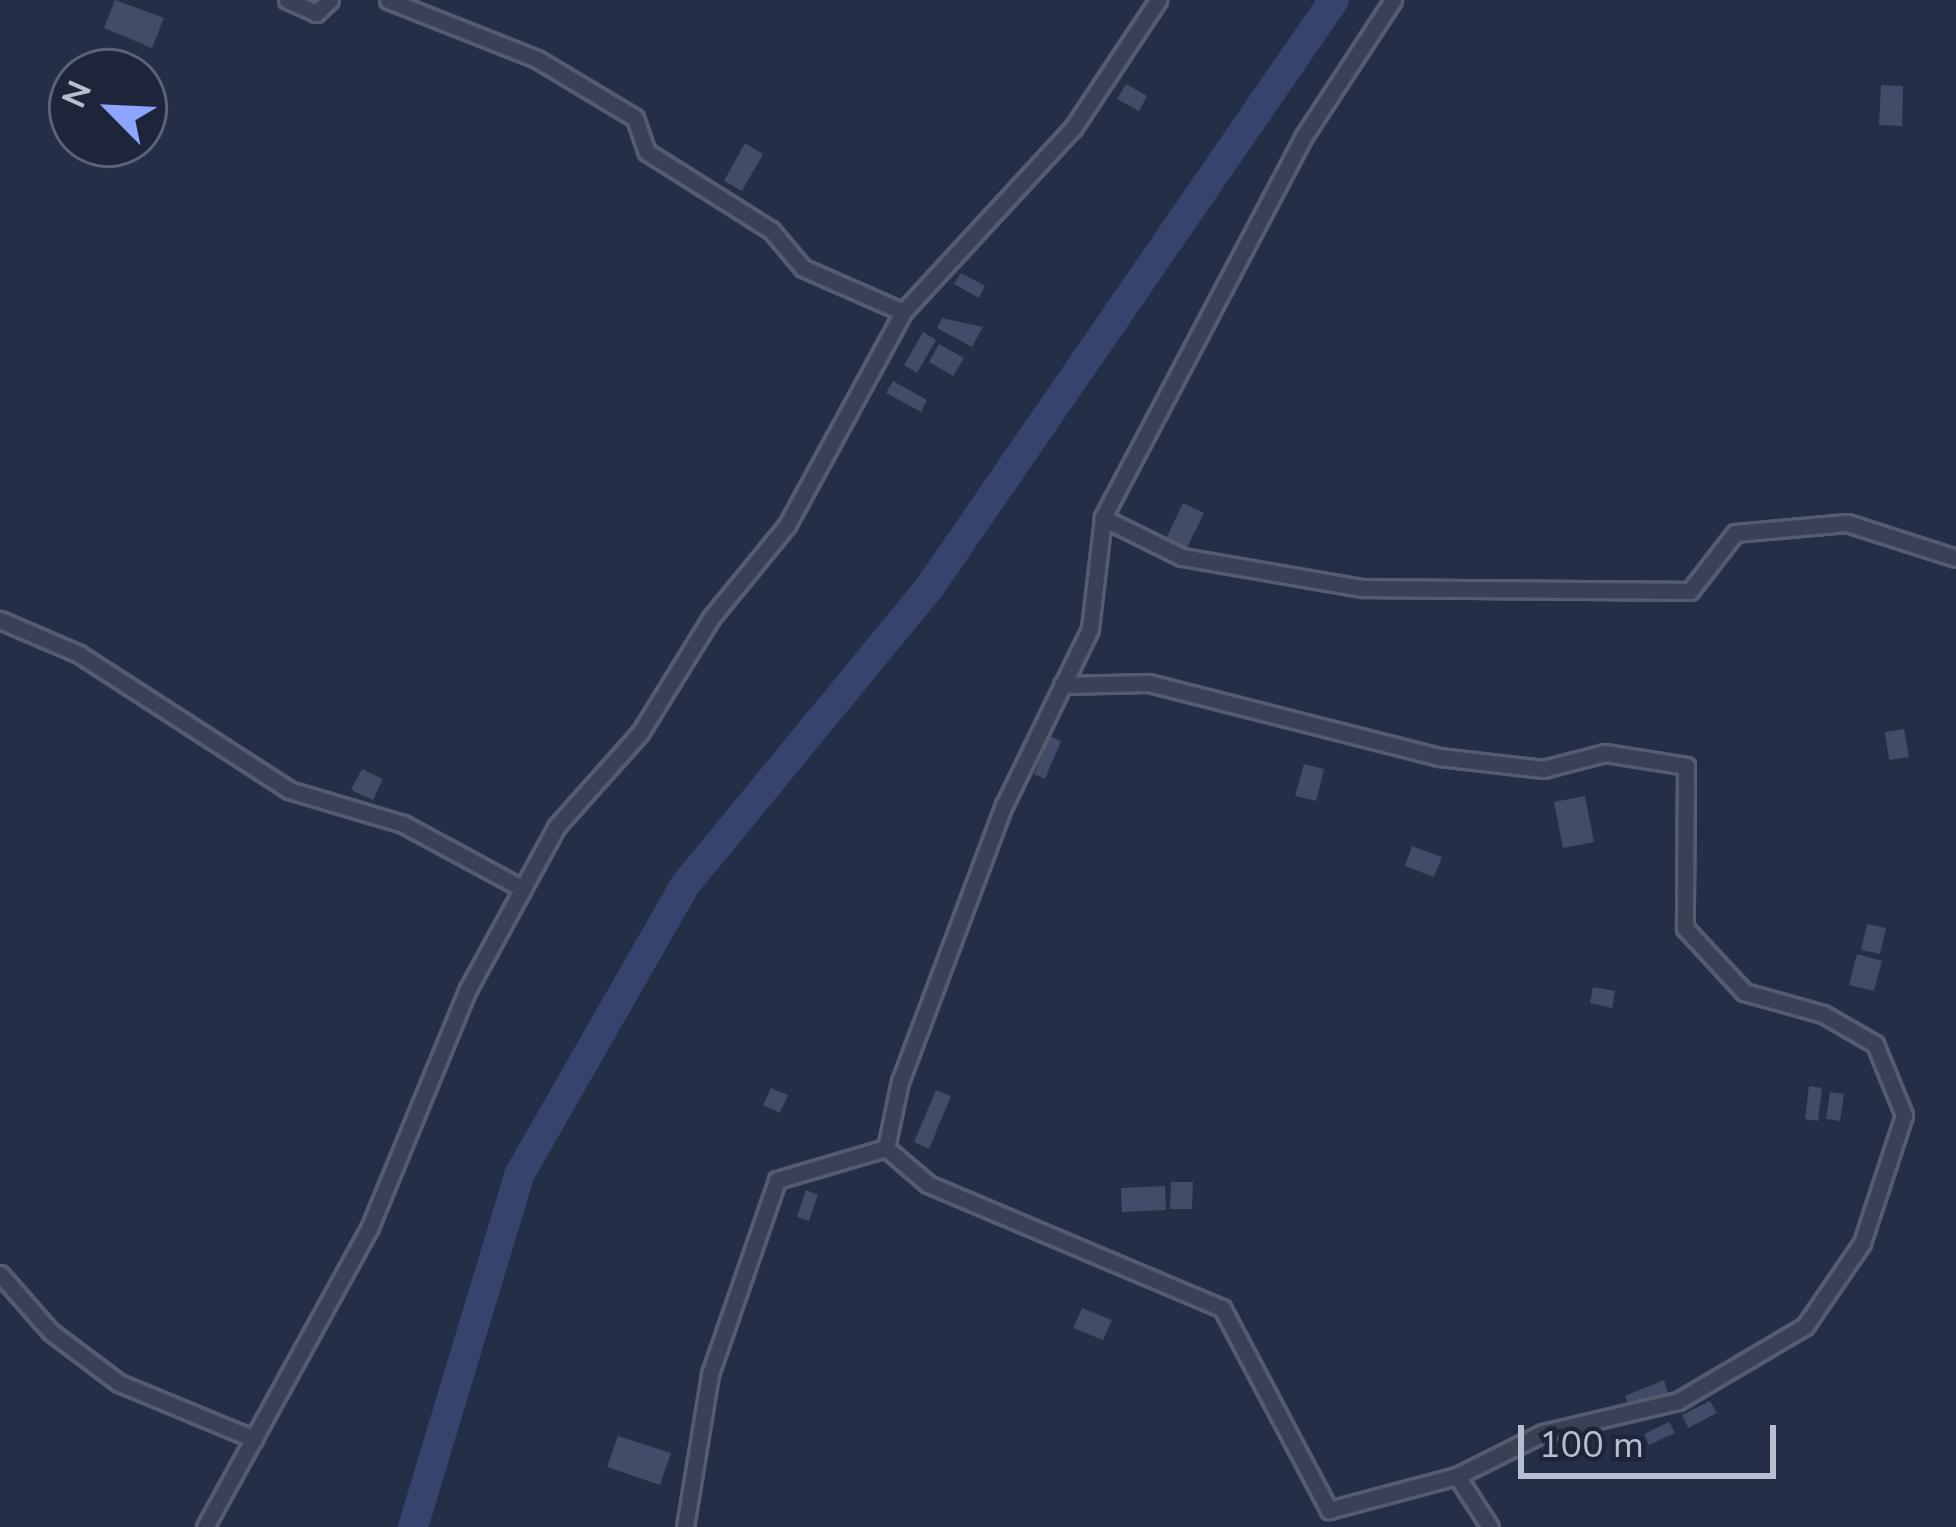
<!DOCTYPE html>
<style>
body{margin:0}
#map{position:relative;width:1956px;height:1527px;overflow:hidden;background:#252e47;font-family:"Nunito Sans",sans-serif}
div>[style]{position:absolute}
.river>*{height:30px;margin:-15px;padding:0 15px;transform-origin:15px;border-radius:15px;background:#36436d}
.building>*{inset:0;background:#424b67}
.roads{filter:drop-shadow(3px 0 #565b70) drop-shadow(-3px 0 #565b70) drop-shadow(0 3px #565b70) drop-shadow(0 -3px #565b70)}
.street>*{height:15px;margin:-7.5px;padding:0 7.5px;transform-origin:7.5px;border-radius:7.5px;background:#3a4156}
span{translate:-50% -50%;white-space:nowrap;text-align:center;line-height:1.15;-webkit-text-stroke:9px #1e253b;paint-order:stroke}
.north{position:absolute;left:48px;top:48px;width:120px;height:120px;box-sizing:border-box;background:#1e253b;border:3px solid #5c6276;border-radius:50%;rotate:294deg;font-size:33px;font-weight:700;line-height:48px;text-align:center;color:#b8bdcf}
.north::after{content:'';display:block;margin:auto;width:42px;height:54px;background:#8da5ff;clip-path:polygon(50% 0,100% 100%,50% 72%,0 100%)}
.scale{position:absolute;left:1518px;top:1425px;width:258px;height:54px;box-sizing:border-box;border:6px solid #b8bdcf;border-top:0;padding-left:15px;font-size:36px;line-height:42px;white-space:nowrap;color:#b8bdcf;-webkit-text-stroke:9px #1e253b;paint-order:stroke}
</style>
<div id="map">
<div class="river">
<div style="left:413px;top:1527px;width:368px;rotate:-73.2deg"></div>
<div style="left:519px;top:1175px;width:334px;rotate:-60.2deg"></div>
<div style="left:685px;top:885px;width:384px;rotate:-50.6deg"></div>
<div style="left:929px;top:588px;width:714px;rotate:-55.44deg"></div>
</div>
<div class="building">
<div style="clip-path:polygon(115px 0,164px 18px,152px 48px,104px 28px)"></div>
<div style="clip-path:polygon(1126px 84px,1147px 96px,1139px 111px,1117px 99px)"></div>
<div style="clip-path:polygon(1881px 85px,1903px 86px,1902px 126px,1879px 125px)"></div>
<div style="clip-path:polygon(745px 143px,763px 154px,742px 191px,724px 181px)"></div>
<div style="clip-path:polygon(961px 273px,985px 286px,979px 298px,954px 284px)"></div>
<div style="clip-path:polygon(942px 318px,983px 327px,972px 347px,937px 328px)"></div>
<div style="clip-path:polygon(923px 332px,936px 340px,917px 373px,904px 365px)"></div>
<div style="clip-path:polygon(939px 344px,964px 358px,953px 376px,929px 362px)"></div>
<div style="clip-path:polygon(893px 381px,927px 400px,921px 412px,886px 393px)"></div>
<div style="clip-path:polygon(1183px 503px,1204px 513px,1181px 560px,1160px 551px)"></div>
<div style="clip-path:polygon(1904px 729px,1909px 757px,1889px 760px,1885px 732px)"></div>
<div style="clip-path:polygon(1050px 736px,1061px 741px,1045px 779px,1034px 774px)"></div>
<div style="clip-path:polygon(1304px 764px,1324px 769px,1316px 801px,1295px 796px)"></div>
<div style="clip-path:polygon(362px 769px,383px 779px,373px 800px,351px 790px)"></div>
<div style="clip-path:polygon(1585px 796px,1594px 842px,1563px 848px,1554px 802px)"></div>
<div style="clip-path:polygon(1412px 846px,1442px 857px,1434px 877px,1405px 866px)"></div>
<div style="clip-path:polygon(1867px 924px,1886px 928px,1880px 954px,1861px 950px)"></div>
<div style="clip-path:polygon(1857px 954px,1882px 961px,1874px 991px,1849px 985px)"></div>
<div style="clip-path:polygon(1593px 987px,1615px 991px,1612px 1008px,1590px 1003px)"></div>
<div style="clip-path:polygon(1809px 1086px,1822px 1088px,1818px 1121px,1805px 1119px)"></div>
<div style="clip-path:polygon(771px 1088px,788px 1095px,780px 1113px,763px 1105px)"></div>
<div style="clip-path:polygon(936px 1090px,951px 1096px,929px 1149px,914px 1142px)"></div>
<div style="clip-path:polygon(1830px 1092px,1844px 1094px,1840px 1121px,1826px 1119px)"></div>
<div style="clip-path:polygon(1171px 1182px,1193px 1182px,1192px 1209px,1170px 1209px)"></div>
<div style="clip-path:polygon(1165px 1186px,1166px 1210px,1122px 1212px,1121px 1188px)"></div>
<div style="clip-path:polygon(806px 1190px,818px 1195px,809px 1221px,797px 1217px)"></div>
<div style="clip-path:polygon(1082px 1308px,1112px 1320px,1103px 1340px,1073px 1328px)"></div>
<div style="clip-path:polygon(1664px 1380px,1669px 1396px,1631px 1411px,1625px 1396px)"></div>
<div style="clip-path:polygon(1710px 1401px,1717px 1413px,1688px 1428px,1682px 1415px)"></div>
<div style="clip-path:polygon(1669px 1422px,1675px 1433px,1649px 1445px,1644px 1434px)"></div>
<div style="clip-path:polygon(618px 1436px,671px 1453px,660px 1485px,607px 1467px)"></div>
</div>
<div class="roads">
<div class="street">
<div style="left:287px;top:0;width:32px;rotate:24deg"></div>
<div style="left:316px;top:13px;width:19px;rotate:-43deg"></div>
<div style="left:388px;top:0;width:160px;rotate:21.6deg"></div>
<div style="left:537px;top:59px;width:114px;rotate:31deg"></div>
<div style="left:635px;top:118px;width:36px;rotate:71deg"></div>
<div style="left:647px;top:152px;width:146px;rotate:32.2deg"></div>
<div style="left:771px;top:230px;width:50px;rotate:49.9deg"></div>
<div style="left:803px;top:268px;width:109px;rotate:23.7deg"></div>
<div style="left:1393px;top:0;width:163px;rotate:123.2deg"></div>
<div style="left:1304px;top:136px;width:432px;rotate:117.8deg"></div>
<div style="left:1103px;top:518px;width:112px;rotate:96.7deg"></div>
<div style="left:1090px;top:629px;width:196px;rotate:116deg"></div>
<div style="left:1004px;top:805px;width:295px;rotate:110.6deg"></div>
<div style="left:900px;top:1081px;width:68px;rotate:101.8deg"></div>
<div style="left:886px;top:1148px;width:55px;rotate:40.6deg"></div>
<div style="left:928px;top:1184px;width:319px;rotate:22.9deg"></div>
<div style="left:1222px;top:1308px;width:229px;rotate:62.1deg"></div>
<div style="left:1329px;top:1510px;width:132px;rotate:-14.9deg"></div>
<div style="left:1457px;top:1476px;width:61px;rotate:57.1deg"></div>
<div style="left:1103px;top:518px;width:88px;rotate:26.3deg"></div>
<div style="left:1182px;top:557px;width:183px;rotate:9.8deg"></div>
<div style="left:1362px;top:588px;width:328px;rotate:0.5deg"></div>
<div style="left:1690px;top:591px;width:73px;rotate:-52.2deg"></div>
<div style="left:1735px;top:533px;width:112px;rotate:-5.1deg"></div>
<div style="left:1847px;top:523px;width:114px;rotate:17.8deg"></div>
<div style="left:0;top:620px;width:86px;rotate:23.3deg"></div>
<div style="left:79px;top:654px;width:250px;rotate:32.9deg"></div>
<div style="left:289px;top:790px;width:119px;rotate:16.6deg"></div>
<div style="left:403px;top:824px;width:136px;rotate:28.4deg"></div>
<div style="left:1062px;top:685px;width:87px;rotate:-1.3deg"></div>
<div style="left:1149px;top:683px;width:299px;rotate:14.3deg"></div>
<div style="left:1439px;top:757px;width:105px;rotate:6.6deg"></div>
<div style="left:1543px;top:769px;width:64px;rotate:-14.5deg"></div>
<div style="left:1605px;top:753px;width:82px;rotate:9.1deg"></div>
<div style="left:1686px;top:766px;width:162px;rotate:90.4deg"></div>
<div style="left:1685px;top:928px;width:87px;rotate:47.3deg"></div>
<div style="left:1744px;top:992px;width:82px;rotate:15.6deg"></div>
<div style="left:1823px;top:1014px;width:60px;rotate:30deg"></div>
<div style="left:1875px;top:1044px;width:77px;rotate:67.8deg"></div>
<div style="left:1904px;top:1115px;width:135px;rotate:108.2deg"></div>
<div style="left:1862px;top:1243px;width:101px;rotate:124.5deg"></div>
<div style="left:1805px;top:1326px;width:147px;rotate:149.4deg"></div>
<div style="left:1678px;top:1401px;width:139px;rotate:166.7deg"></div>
<div style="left:1543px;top:1433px;width:96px;rotate:153.4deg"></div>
<div style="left:0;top:1274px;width:77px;rotate:48.7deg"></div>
<div style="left:51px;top:1332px;width:85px;rotate:36.9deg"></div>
<div style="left:119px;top:1383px;width:146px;rotate:22.5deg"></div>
<div style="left:205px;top:1527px;width:340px;rotate:-61.2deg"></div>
<div style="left:369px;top:1229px;width:260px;rotate:-67.6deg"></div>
<div style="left:468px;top:989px;width:186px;rotate:-61.4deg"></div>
<div style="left:557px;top:826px;width:125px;rotate:-48.3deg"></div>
<div style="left:640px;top:733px;width:135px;rotate:-58.3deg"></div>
<div style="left:711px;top:618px;width:120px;rotate:-50.7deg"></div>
<div style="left:787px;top:525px;width:243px;rotate:-61.4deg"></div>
<div style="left:903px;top:312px;width:251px;rotate:-47.3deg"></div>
<div style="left:1073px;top:128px;width:154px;rotate:-56.4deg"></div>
<div style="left:685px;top:1527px;width:155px;rotate:-80.7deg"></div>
<div style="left:710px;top:1374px;width:205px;rotate:-70.9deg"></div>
<div style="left:777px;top:1180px;width:114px;rotate:-16.4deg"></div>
</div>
</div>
<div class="north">N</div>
<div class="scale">100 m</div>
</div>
